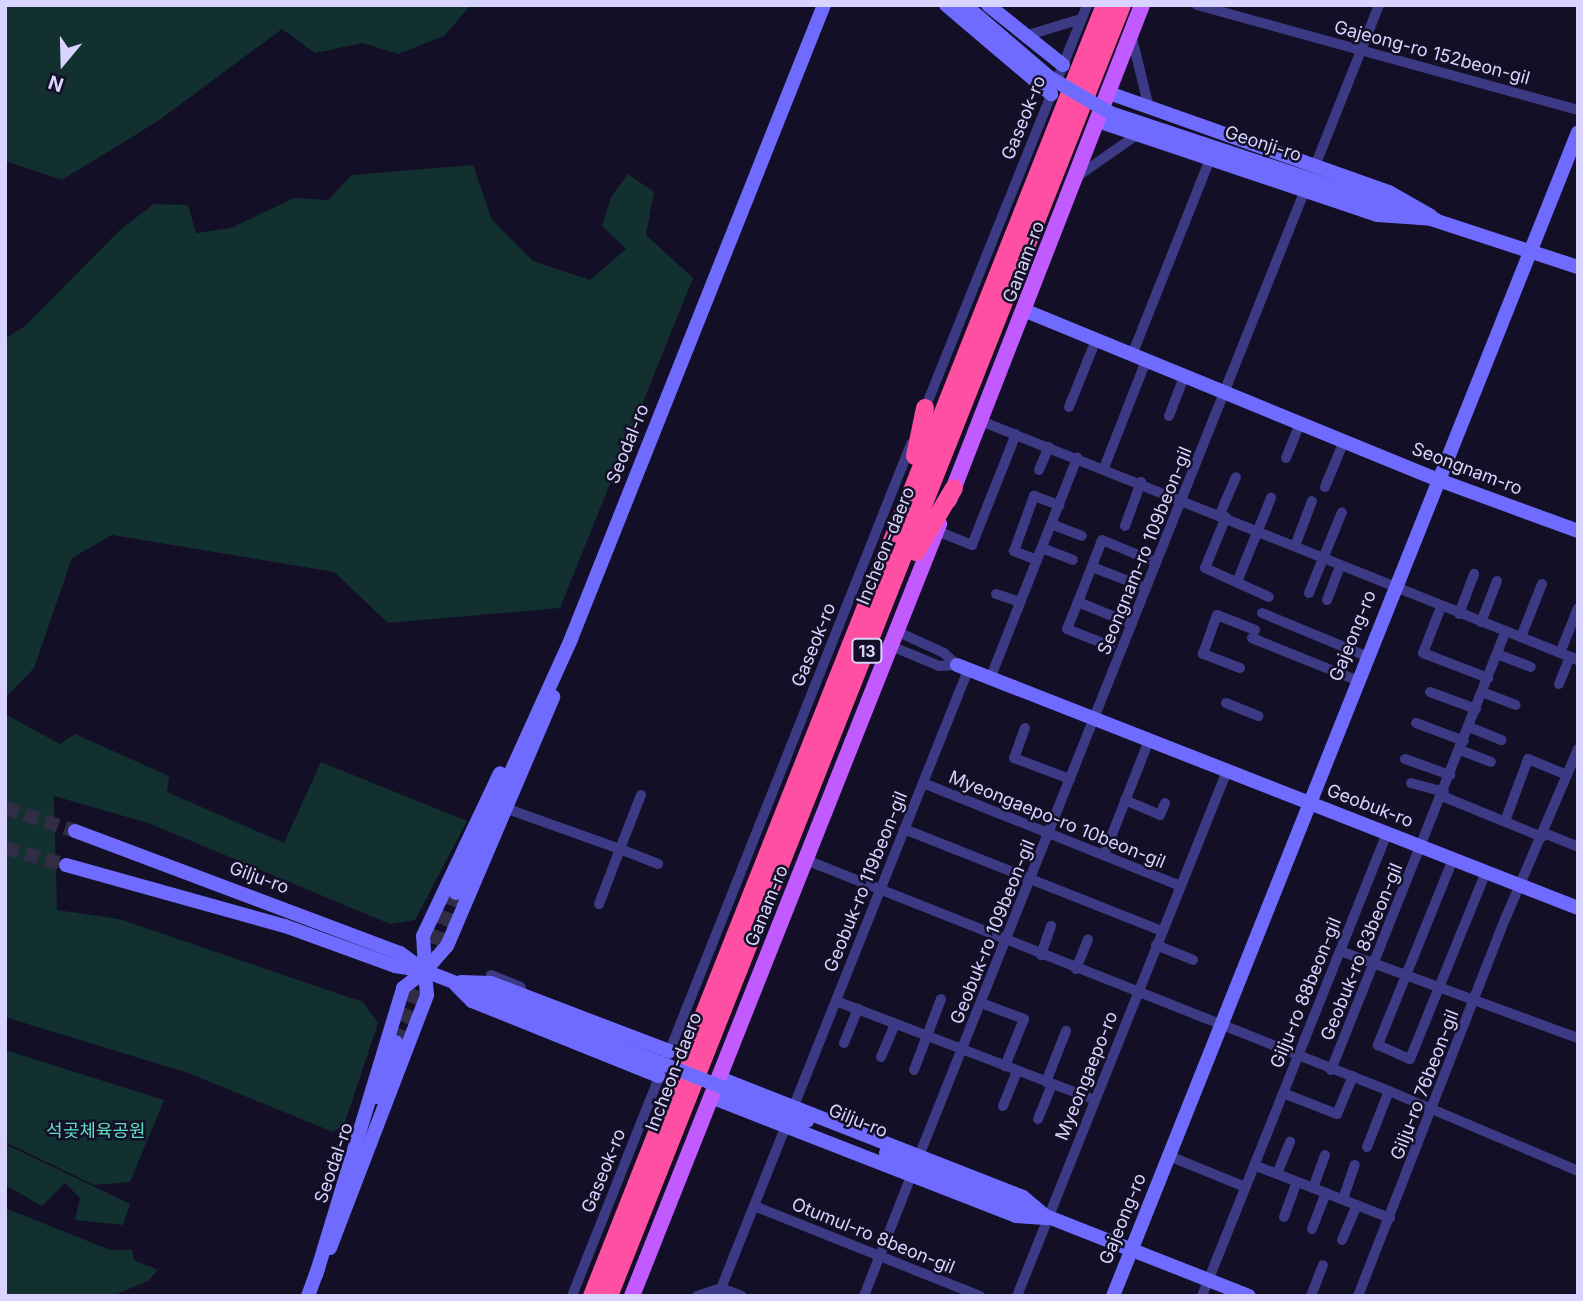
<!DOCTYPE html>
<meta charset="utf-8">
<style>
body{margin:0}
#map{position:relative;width:1583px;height:1301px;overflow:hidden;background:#130f26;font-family:Inter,"Noto Sans KR",sans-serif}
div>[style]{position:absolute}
.green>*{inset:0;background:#12302f}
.secondary-tunnel>*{height:14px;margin-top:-7px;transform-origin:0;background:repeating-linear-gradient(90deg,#312d47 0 14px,transparent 0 21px)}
.street>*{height:10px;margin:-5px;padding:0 5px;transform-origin:5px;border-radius:5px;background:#3d3a85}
.secondary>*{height:14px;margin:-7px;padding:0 7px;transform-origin:7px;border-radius:7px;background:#6f6bff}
.primary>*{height:16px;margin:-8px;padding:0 8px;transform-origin:8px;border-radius:8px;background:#c25bff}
.highway>*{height:18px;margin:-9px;padding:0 9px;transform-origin:9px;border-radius:9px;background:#ff4fa3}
.secondary-bridge>*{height:14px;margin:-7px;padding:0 7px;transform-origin:7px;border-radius:7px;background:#6f6bff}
span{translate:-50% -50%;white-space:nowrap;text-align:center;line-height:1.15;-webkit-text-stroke:5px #130f26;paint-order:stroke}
.shield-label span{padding:2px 5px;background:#130f26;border:2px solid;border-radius:5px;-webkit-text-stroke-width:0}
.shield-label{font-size:16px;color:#d9d4ff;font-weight:700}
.street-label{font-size:18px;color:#d9d4ff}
.park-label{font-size:18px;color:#5fe0c0}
.frame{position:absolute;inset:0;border:7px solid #d9d4ff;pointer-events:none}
.north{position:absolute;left:28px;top:28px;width:70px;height:70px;-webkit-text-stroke:5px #130f26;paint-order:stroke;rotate:199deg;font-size:19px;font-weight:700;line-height:28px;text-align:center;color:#d9d4ff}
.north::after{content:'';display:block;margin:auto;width:24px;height:32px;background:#d9d4ff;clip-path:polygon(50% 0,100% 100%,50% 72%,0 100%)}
</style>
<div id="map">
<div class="green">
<div style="clip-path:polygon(5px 5px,471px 5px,444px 36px,398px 54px,363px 43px,315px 53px,282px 29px,158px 121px,62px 180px,5px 161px)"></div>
<div style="clip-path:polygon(473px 165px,492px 220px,533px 261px,590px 280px,626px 249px,602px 226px,611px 197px,628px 174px,654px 192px,646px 235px,693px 278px,560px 608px,388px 623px,334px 572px,112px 535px,72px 558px,34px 668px,5px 698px,5px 339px,25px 326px,121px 229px,154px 204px,188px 205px,196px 233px,231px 228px,294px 198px,328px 200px,352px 175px)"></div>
<div style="clip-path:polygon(5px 714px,60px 744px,75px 734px,169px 776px,167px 792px,284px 843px,321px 762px,467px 821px,415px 920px,390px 924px,148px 823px,54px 796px,57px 910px,119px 919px,363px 1002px,378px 1023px,344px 1125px,333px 1132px,188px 1073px,5px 1017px)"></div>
<div style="clip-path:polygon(5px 1050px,164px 1100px,130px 1182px,94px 1185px,5px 1142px)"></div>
<div style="clip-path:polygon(5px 1144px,130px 1204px,123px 1225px,75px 1220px,80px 1198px,65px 1183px,42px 1206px,5px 1185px)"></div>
<div style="clip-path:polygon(5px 1208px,110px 1250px,132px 1250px,134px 1260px,158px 1270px,148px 1281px,112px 1296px,5px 1296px)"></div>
</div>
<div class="secondary-tunnel">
<div style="left:5px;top:808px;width:74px;rotate:18.2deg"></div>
<div style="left:5px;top:848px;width:63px;rotate:15.6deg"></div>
<div style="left:396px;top:1042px;width:161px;rotate:-68.1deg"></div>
</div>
<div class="street">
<div style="left:1197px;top:5px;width:395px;rotate:15.4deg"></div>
<div style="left:1025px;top:36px;width:59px;rotate:-16.9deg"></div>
<div style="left:1132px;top:38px;width:72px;rotate:76.3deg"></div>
<div style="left:1315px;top:166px;width:173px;rotate:-68.3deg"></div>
<div style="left:1078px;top:176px;width:73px;rotate:-35deg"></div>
<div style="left:1132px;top:355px;width:211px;rotate:-68.3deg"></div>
<div style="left:1069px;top:407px;width:72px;rotate:-68.1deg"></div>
<div style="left:924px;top:411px;width:437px;rotate:-68.1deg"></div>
<div style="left:1169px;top:416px;width:42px;rotate:-69deg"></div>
<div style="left:981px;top:421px;width:643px;rotate:21.82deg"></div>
<div style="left:1286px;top:458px;width:38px;rotate:-68deg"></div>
<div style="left:1104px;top:468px;width:115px;rotate:-68.6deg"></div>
<div style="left:1039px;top:470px;width:25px;rotate:-67deg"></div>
<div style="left:1325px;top:487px;width:50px;rotate:-67.6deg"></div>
<div style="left:1220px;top:514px;width:40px;rotate:-66.6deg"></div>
<div style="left:1226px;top:517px;width:55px;rotate:112.4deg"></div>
<div style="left:1205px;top:568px;width:70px;rotate:24.4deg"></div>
<div style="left:1051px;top:524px;width:33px;rotate:21deg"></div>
<div style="left:1125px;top:526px;width:47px;rotate:-70deg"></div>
<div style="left:937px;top:531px;width:38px;rotate:22deg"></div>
<div style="left:972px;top:545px;width:119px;rotate:-68.4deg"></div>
<div style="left:1295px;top:546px;width:48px;rotate:-69.3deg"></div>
<div style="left:1042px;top:548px;width:33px;rotate:21deg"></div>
<div style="left:1037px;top:560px;width:25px;rotate:-159deg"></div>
<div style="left:1014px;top:551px;width:59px;rotate:-70deg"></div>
<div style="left:1034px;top:496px;width:27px;rotate:20deg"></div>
<div style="left:1092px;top:567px;width:50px;rotate:21deg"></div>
<div style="left:1237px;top:582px;width:91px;rotate:-68deg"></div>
<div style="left:1309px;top:593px;width:87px;rotate:-67.8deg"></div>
<div style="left:996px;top:594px;width:25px;rotate:18deg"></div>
<div style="left:1327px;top:600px;width:36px;rotate:-69deg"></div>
<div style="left:1078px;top:602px;width:66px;rotate:-68.8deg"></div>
<div style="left:1102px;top:540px;width:52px;rotate:22.6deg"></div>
<div style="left:1441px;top:607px;width:49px;rotate:111.4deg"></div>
<div style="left:1423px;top:653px;width:70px;rotate:21deg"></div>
<div style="left:1262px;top:613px;width:113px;rotate:22.5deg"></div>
<div style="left:1459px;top:614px;width:43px;rotate:-69.4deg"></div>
<div style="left:1481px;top:622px;width:44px;rotate:-68.7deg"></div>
<div style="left:896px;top:631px;width:53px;rotate:24.6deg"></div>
<div style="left:944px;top:653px;width:18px;rotate:43deg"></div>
<div style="left:1521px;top:637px;width:57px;rotate:-68.4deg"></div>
<div style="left:1252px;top:638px;width:112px;rotate:22deg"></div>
<div style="left:891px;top:646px;width:52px;rotate:22.6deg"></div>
<div style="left:939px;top:666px;width:18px;rotate:-3deg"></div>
<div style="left:1110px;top:646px;width:46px;rotate:-158.4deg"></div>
<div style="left:1067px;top:629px;width:29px;rotate:-68deg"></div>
<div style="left:1078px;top:602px;width:58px;rotate:22.2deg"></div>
<div style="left:1560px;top:653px;width:48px;rotate:-68.2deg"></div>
<div style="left:1497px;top:654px;width:36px;rotate:21deg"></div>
<div style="left:1240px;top:668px;width:40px;rotate:-159deg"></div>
<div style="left:1203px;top:654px;width:41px;rotate:-70.3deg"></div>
<div style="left:1217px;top:615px;width:41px;rotate:21.5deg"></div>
<div style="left:990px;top:679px;width:238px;rotate:-68.5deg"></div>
<div style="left:1559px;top:684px;width:29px;rotate:-68deg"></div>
<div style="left:1430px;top:692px;width:49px;rotate:20.3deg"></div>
<div style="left:1482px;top:692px;width:36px;rotate:21deg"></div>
<div style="left:1226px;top:703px;width:35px;rotate:22deg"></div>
<div style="left:1416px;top:723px;width:51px;rotate:20.6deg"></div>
<div style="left:1469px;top:727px;width:35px;rotate:22deg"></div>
<div style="left:1025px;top:728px;width:32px;rotate:110deg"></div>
<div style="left:1014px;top:758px;width:60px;rotate:20.6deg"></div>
<div style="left:1460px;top:750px;width:33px;rotate:21deg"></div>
<div style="left:1405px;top:759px;width:48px;rotate:19.6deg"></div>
<div style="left:923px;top:783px;width:277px;rotate:21.8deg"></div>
<div style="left:1411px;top:783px;width:34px;rotate:15deg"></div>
<div style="left:641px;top:795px;width:58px;rotate:111.3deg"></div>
<div style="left:620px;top:849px;width:41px;rotate:21.5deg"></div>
<div style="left:1442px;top:796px;width:108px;rotate:22.3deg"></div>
<div style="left:1125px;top:800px;width:38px;rotate:23deg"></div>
<div style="left:1160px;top:815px;width:13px;rotate:-67deg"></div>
<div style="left:505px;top:808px;width:122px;rotate:19.6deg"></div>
<div style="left:620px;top:849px;width:59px;rotate:110.9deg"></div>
<div style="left:1505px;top:821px;width:66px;rotate:-69.6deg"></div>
<div style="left:1528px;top:759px;width:42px;rotate:22.3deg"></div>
<div style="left:904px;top:829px;width:277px;rotate:21.6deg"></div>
<div style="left:1544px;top:833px;width:35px;rotate:22deg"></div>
<div style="left:1104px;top:855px;width:123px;rotate:-68.6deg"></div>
<div style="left:1453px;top:859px;width:201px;rotate:112deg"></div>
<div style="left:1378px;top:1045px;width:35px;rotate:24deg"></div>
<div style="left:1410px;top:1059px;width:202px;rotate:-67.9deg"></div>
<div style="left:806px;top:860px;width:627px;rotate:21.61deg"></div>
<div style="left:1389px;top:1091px;width:205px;rotate:22.9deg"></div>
<div style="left:1156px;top:945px;width:40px;rotate:22deg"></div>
<div style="left:1340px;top:951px;width:253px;rotate:20.1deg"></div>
<div style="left:1041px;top:955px;width:31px;rotate:-71deg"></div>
<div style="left:1076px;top:969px;width:32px;rotate:-68deg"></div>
<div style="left:491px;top:975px;width:32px;rotate:22deg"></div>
<div style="left:836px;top:1001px;width:277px;rotate:20.9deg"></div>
<div style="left:981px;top:1003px;width:46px;rotate:20.4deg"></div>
<div style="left:1024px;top:1019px;width:51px;rotate:112deg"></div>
<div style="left:844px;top:1043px;width:37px;rotate:-68deg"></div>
<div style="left:668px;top:1055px;width:658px;rotate:-68.31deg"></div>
<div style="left:881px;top:1057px;width:36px;rotate:-67deg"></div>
<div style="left:914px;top:1070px;width:76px;rotate:-69.2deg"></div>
<div style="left:1331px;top:1070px;width:471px;rotate:-68.3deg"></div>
<div style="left:1046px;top:1082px;width:55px;rotate:-68.6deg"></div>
<div style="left:1283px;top:1093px;width:58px;rotate:21.3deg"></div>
<div style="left:1337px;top:1114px;width:41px;rotate:-67.2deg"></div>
<div style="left:1003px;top:1106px;width:38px;rotate:-68deg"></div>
<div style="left:1038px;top:1119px;width:38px;rotate:-68deg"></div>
<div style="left:1367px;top:1147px;width:60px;rotate:-68.6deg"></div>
<div style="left:919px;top:1156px;width:1040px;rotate:-68.22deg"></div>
<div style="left:1169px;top:1156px;width:82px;rotate:22.2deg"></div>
<div style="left:1254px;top:1165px;width:146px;rotate:21.3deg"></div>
<div style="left:1277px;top:1174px;width:35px;rotate:-68deg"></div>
<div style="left:1313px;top:1188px;width:35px;rotate:-70deg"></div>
<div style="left:1343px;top:1199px;width:36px;rotate:-71deg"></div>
<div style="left:754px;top:1206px;width:243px;rotate:21.7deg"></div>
<div style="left:1284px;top:1217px;width:37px;rotate:-70deg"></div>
<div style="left:1312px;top:1229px;width:39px;rotate:-69deg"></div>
<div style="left:1342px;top:1240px;width:38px;rotate:-67deg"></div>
<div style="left:572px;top:1296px;width:241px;rotate:-68.3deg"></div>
<div style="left:697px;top:1296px;width:25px;rotate:-18deg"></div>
<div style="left:721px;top:1288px;width:22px;rotate:21deg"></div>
<div style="left:718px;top:1296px;width:674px;rotate:-68.23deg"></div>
<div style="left:864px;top:1296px;width:129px;rotate:-68.6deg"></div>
<div style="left:1017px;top:1296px;width:565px;rotate:-68.2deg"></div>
<div style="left:1202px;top:1296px;width:499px;rotate:-68.2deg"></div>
<div style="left:1311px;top:1296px;width:33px;rotate:-69deg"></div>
<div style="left:1358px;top:1296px;width:407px;rotate:-68.7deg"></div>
<div style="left:1506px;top:917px;width:183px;rotate:-66.8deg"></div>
</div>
<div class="secondary">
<div style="left:946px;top:5px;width:138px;rotate:40.3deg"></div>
<div style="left:988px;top:5px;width:96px;rotate:38.7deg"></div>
<div style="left:1109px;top:93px;width:297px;rotate:19.5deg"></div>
<div style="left:1389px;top:192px;width:48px;rotate:29.7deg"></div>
<div style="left:1098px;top:121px;width:295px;rotate:18.6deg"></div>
<div style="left:1378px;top:215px;width:57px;rotate:4deg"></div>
<div style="left:1382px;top:203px;width:206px;rotate:18.1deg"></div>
<div style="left:1026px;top:311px;width:443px;rotate:22.3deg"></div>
<div style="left:1436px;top:479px;width:151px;rotate:20.1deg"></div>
<div style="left:957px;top:665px;width:667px;rotate:21.37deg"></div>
<div style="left:75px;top:831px;width:347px;rotate:20.6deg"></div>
<div style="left:400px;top:953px;width:31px;rotate:36deg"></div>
<div style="left:425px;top:971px;width:155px;rotate:21.1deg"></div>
<div style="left:66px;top:865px;width:227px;rotate:15.6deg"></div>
<div style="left:285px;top:926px;width:117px;rotate:20deg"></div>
<div style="left:395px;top:966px;width:25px;rotate:9deg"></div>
<div style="left:456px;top:893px;width:279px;rotate:-65.6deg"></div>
<div style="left:571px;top:639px;width:683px;rotate:-68.25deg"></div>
<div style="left:461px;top:982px;width:30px;rotate:2deg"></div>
<div style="left:491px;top:983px;width:191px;rotate:20.9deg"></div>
<div style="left:456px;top:985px;width:23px;rotate:45deg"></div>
<div style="left:472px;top:1001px;width:201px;rotate:21.9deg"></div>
<div style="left:377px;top:1097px;width:58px;rotate:-70.9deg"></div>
<div style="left:711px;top:1097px;width:327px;rotate:21.3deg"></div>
<div style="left:1016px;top:1216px;width:32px;rotate:4deg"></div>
<div style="left:1048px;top:1218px;width:33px;rotate:-140deg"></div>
<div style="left:1023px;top:1197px;width:326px;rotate:-158.6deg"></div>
<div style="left:886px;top:1153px;width:390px;rotate:21.5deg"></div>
<div style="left:330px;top:1248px;width:271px;rotate:-69deg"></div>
<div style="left:427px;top:995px;width:24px;rotate:-95deg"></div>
<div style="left:425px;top:971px;width:33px;rotate:-49deg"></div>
<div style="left:447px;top:946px;width:271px;rotate:-66.9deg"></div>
<div style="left:316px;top:1275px;width:300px;rotate:-73.1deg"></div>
<div style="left:403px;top:988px;width:28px;rotate:-38deg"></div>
<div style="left:425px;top:971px;width:35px;rotate:-93deg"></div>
<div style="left:423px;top:936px;width:180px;rotate:-64.7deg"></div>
<div style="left:308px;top:1296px;width:30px;rotate:-70deg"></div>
<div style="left:1113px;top:1296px;width:1253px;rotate:-68.22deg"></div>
</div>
<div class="primary">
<div style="left:949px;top:500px;width:531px;rotate:-68.7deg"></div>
<div style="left:632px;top:1296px;width:831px;rotate:-68.31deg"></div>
</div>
<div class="highway">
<div style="left:915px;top:456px;width:49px;rotate:-78.2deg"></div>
<div style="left:916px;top:552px;width:74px;rotate:-59.3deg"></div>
<div style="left:592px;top:1296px;width:1389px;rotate:-68.33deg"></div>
<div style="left:609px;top:1296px;width:1389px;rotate:-68.33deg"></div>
</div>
<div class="secondary-bridge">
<div style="left:965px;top:5px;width:111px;rotate:40.6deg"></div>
<div style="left:1049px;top:77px;width:71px;rotate:30.5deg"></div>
<div style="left:1110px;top:113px;width:287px;rotate:18.3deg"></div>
<div style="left:570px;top:1027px;width:255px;rotate:21.6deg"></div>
</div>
<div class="shield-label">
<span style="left:867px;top:651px">13</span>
</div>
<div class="street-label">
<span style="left:1432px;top:53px;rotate:15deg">Gajeong-ro 152beon-gil</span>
<span style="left:1024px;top:118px;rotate:-68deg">Gaseok-ro</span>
<span style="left:1263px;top:144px;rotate:18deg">Geonji-ro</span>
<span style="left:1024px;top:262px;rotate:-69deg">Ganam-ro</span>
<span style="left:628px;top:444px;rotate:-68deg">Seodal-ro</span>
<span style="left:1467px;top:469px;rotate:21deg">Seongnam-ro</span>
<span style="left:886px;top:546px;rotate:-68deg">Incheon-daero</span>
<span style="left:1145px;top:551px;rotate:-68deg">Seongnam-ro 109beon-gil</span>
<span style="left:1353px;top:636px;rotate:-68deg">Gajeong-ro</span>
<span style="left:814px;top:645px;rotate:-68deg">Gaseok-ro</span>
<span style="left:1370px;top:806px;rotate:21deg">Geobuk-ro</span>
<span style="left:1057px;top:820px;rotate:22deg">Myeongaepo-ro 10beon-gil</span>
<span style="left:259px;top:878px;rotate:20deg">Gilju-ro</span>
<span style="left:866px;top:882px;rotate:-68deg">Geobuk-ro 119beon-gil</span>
<span style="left:767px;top:906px;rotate:-68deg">Ganam-ro</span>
<span style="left:993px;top:932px;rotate:-68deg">Geobuk-ro 109beon-gil</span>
<span style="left:1362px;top:952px;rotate:-68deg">Geobuk-ro 83beon-gil</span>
<span style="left:1306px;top:993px;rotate:-68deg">Gilju-ro 88beon-gil</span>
<span style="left:674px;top:1072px;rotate:-69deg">Incheon-daero</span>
<span style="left:1087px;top:1076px;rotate:-68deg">Myeongaepo-ro</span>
<span style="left:1425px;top:1085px;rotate:-69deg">Gilju-ro 76beon-gil</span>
<span style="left:858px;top:1121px;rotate:22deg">Gilju-ro</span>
<span style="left:334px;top:1163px;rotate:-71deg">Seodal-ro</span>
<span style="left:604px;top:1171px;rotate:-68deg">Gaseok-ro</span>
<span style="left:1123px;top:1219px;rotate:-68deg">Gajeong-ro</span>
<span style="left:873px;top:1236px;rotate:22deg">Otumul-ro 8beon-gil</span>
</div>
<div class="park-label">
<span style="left:96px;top:1131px">석곶체육공원</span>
</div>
<div class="frame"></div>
<div class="north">N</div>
</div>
